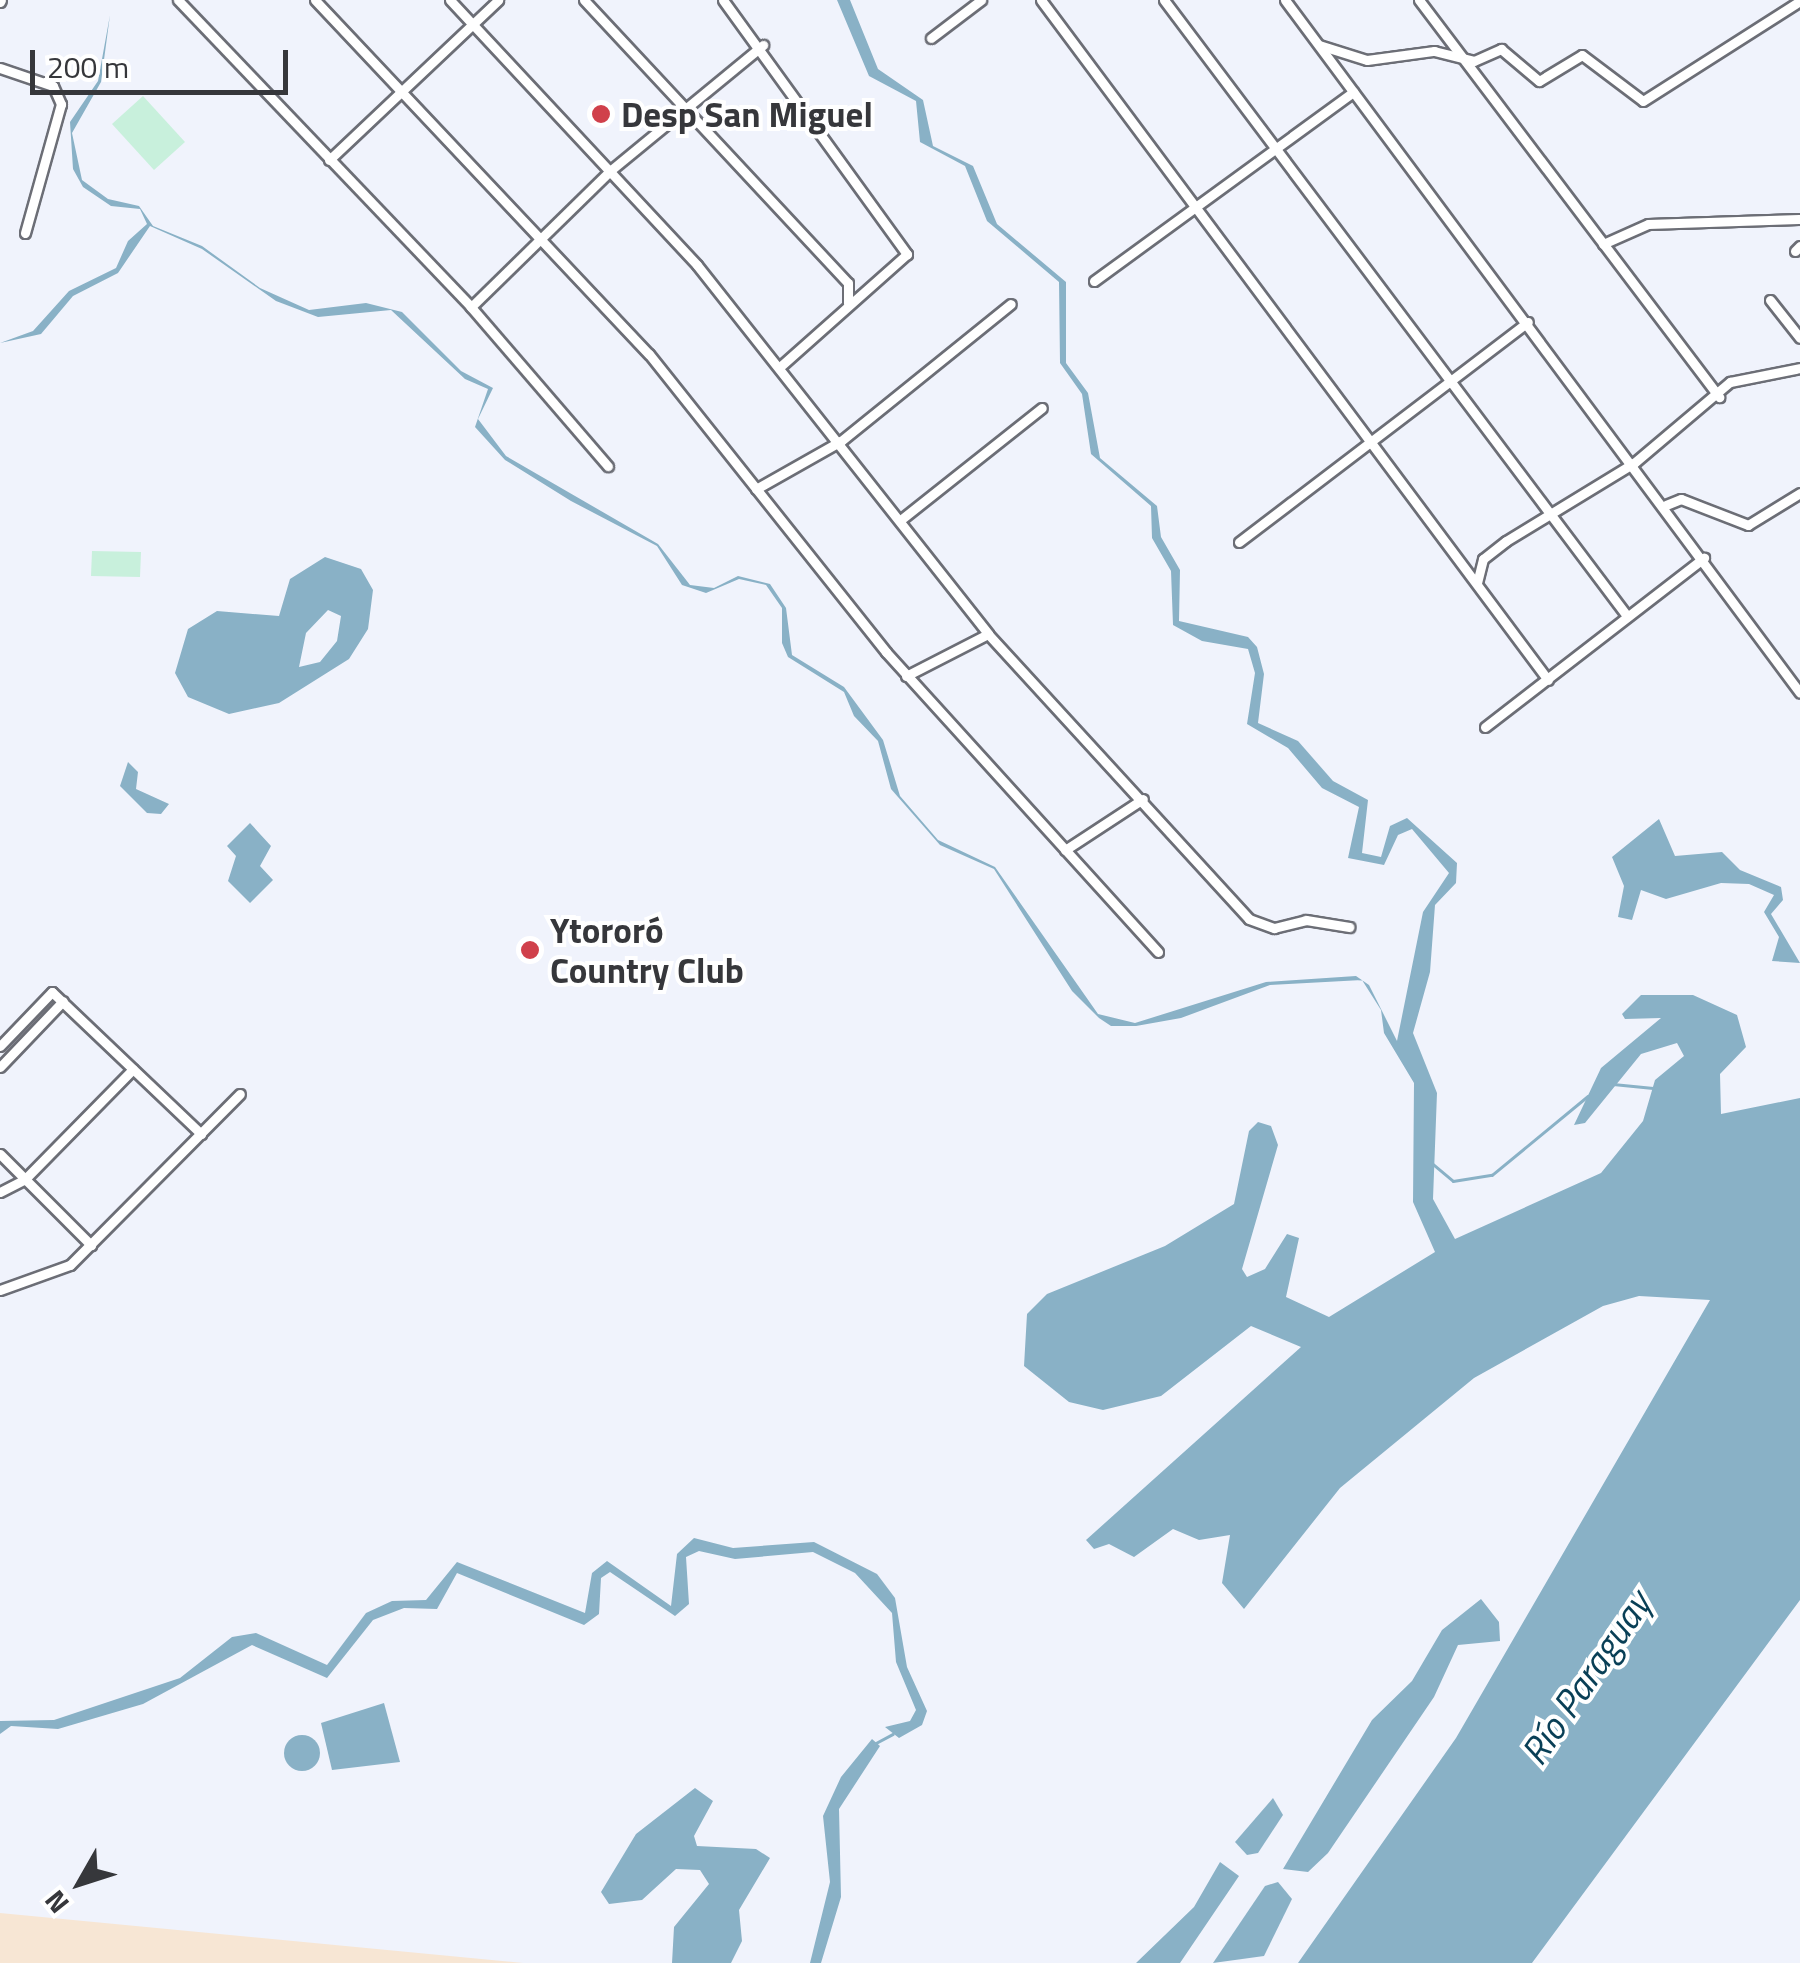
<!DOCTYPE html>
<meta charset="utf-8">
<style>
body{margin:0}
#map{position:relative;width:1800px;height:1963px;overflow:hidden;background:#f0f3fc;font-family:"Titillium Web",sans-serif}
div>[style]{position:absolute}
.industrial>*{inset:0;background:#f7e6d4}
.green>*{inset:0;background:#c8f0dc}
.water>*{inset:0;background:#89b1c6}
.round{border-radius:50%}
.stream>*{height:2.5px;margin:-1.25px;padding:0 1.25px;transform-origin:1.25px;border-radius:1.25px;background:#89b1c6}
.roads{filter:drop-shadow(2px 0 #6c6e76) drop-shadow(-2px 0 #6c6e76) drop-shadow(0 2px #6c6e76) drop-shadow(0 -2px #6c6e76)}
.minor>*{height:9px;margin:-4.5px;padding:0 4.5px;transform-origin:4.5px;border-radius:4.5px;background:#fff}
.dots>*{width:28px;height:28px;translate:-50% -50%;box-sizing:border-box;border:5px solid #fff;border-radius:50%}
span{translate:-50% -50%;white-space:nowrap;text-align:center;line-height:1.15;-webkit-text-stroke:8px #fff;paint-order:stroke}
.poi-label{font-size:35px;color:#36373b;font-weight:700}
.left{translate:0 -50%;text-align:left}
.water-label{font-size:38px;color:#093f56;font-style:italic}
.north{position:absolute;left:30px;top:1833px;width:100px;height:100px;-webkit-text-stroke:8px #fff;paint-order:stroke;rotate:231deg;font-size:28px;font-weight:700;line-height:40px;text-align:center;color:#36373b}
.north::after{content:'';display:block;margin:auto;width:35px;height:45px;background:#36373b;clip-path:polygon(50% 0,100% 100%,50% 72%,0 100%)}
.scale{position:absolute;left:30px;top:50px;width:258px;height:45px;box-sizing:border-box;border:5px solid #36373b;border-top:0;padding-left:12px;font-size:30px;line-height:35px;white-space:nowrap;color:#36373b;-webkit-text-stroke:8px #fff;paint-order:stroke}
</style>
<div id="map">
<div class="industrial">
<div style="clip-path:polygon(0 1913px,523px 1963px,0 1963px)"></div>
</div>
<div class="green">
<div style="clip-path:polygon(143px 96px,185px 142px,154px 170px,112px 124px)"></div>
<div style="clip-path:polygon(92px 551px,141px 552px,140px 577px,91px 576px)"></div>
</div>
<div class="water">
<div style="clip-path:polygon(837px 0,850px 0,878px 69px,923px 100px,933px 146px,973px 166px,997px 224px,1066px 282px,1066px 363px,1088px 393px,1100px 458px,1157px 506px,1161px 537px,1180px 570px,1179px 621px,1248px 637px,1257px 647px,1264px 674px,1258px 723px,1298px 741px,1333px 781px,1368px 800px,1362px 853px,1381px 857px,1390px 826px,1407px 818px,1457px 863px,1456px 883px,1435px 905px,1430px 972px,1413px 1033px,1437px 1093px,1433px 1199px,1455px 1239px,1601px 1173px,1643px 1121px,1655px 1080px,1684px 1056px,1677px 1043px,1641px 1054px,1585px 1123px,1574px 1125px,1601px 1068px,1661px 1018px,1625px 1019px,1622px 1014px,1641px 995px,1693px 995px,1737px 1015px,1746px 1047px,1720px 1074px,1721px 1114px,1800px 1098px,1800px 1600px,1532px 1963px,1298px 1963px,1456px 1738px,1710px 1300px,1639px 1296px,1603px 1306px,1474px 1378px,1340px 1488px,1244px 1609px,1222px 1583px,1230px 1535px,1199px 1540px,1173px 1529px,1134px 1557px,1109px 1544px,1094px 1549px,1086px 1540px,1301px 1347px,1251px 1326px,1161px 1396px,1103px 1410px,1069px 1402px,1024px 1366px,1027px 1314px,1047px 1294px,1165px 1246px,1234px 1204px,1249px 1131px,1258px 1122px,1271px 1126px,1278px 1145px,1242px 1269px,1247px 1277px,1265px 1269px,1287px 1234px,1299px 1238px,1286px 1297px,1329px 1317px,1435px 1252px,1413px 1202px,1414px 1083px,1384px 1033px,1381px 1010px,1362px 980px,1270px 985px,1181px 1018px,1136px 1026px,1111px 1026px,1099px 1018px,1072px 991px,994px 869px,940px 845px,891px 789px,878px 741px,854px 716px,844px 692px,788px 657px,782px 643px,782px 608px,766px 585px,739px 579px,706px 593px,682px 585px,657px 546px,571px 501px,505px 460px,475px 427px,488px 389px,465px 379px,391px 310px,318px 317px,276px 301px,202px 249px,150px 226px,118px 273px,73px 296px,41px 334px,0 343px,33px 331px,69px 291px,116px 268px,128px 241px,147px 224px,140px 209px,111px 206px,83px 187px,73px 169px,70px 122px,98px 81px,110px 15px,101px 82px,72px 133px,82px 180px,108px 199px,139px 206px,153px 226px,202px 246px,260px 288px,309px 310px,366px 303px,402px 312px,461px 371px,493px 388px,478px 419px,506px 456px,658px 544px,690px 585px,714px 588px,738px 576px,770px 584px,786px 608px,792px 655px,844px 687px,883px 740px,900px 796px,938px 840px,995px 867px,1098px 1014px,1135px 1023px,1266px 982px,1356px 976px,1369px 985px,1397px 1041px,1423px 912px,1449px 873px,1412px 829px,1398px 835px,1384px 865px,1348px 858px,1359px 807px,1322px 788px,1288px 748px,1247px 724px,1255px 673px,1248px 649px,1202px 641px,1173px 625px,1171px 571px,1152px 538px,1151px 506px,1091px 454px,1082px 394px,1060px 363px,1059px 282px,987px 221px,965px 166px,920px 142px,916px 101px,869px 76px)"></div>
<div style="clip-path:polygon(evenodd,325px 557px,361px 569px,373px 590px,368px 629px,349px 659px,279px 703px,229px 714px,188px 697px,175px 673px,188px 629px,217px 611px,279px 616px,290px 579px,325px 557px,328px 610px,341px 616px,337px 641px,320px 662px,299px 667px,306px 633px,328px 610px)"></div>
<div style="clip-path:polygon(128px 762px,138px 772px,136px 789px,169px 804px,161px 814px,147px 813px,120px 786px)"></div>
<div style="clip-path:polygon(1659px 819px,1675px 856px,1722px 852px,1740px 870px,1781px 887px,1783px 900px,1771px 914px,1800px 963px,1772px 961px,1779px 937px,1764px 912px,1774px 895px,1749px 884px,1721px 883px,1666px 899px,1641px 890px,1632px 920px,1618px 917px,1624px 886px,1612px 857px)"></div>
<div style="clip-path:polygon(250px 823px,271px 846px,260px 866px,273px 880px,250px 903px,228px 881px,236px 856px,227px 846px)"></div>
<div style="clip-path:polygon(694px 1538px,733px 1548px,814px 1542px,877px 1574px,895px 1598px,907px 1667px,927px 1711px,922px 1725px,899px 1738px,885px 1727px,910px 1721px,916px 1710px,896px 1662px,892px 1613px,855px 1573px,813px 1552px,735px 1559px,699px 1551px,686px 1557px,689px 1604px,675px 1616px,610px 1572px,601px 1578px,599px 1614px,584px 1625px,457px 1573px,437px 1609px,404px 1608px,373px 1620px,327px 1678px,252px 1645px,143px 1704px,58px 1729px,11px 1726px,0 1734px,0 1721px,54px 1720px,180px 1678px,232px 1637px,256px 1633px,327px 1665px,366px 1613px,392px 1601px,426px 1600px,457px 1562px,585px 1613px,592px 1573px,607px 1561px,671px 1606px,677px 1554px)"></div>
<div style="clip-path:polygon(1481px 1599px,1499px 1622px,1500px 1641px,1458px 1645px,1434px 1697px,1328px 1853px,1308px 1872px,1283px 1869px,1372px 1720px,1412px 1681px,1442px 1630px)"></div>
<div style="clip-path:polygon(384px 1703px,400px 1762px,332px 1770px,321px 1723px)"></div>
<div class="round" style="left:284px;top:1735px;width:36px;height:36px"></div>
<div style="clip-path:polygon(872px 1739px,880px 1746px,839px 1809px,841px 1897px,821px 1963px,810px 1963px,830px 1882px,823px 1816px,841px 1777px)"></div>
<div style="clip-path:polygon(695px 1788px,713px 1801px,694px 1836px,697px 1846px,756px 1849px,770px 1858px,739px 1910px,742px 1941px,731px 1963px,672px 1963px,674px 1927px,709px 1884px,700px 1870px,676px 1869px,642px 1900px,609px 1904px,601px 1892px,636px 1834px)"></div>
<div style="clip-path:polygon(1273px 1798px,1283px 1815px,1258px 1853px,1247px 1855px,1235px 1842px)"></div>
<div style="clip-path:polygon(1220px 1862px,1239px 1876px,1180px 1963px,1136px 1963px,1194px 1907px)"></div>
<div style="clip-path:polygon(1278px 1882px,1292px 1899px,1264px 1956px,1213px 1963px,1265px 1886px)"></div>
</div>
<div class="stream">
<div style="left:1613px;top:1084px;width:40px;rotate:5.7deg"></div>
<div style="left:1433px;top:1164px;width:26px;rotate:40deg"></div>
<div style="left:1453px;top:1181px;width:39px;rotate:-9deg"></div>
<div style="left:1492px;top:1175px;width:124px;rotate:-39.5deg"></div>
<div style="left:874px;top:1744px;width:21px;rotate:-28deg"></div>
</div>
<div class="roads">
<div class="minor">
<div style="left:178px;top:0;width:424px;rotate:46.3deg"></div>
<div style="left:471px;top:307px;width:210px;rotate:49.3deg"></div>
<div style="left:315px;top:0;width:487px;rotate:46.7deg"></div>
<div style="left:649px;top:354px;width:381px;rotate:51.5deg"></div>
<div style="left:886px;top:652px;width:405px;rotate:47.8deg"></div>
<div style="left:450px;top:0;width:362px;rotate:47deg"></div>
<div style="left:697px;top:265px;width:470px;rotate:51.7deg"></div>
<div style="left:988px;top:634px;width:386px;rotate:47.5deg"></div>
<div style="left:1249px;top:919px;width:27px;rotate:20deg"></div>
<div style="left:1274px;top:928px;width:33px;rotate:-14deg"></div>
<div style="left:1306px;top:920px;width:44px;rotate:9.2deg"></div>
<div style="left:584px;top:0;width:387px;rotate:47deg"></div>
<div style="left:848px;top:283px;width:20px;rotate:90deg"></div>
<div style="left:723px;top:0;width:314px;rotate:54.1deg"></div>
<div style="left:907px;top:254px;width:167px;rotate:138.4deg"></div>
<div style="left:1041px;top:0;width:848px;rotate:53.29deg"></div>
<div style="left:1164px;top:0;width:771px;rotate:53.07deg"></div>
<div style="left:1285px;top:0;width:863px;rotate:53.38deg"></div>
<div style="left:1419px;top:0;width:498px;rotate:52.9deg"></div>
<div style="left:0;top:2px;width:2px;rotate:-63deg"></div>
<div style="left:931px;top:38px;width:63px;rotate:-37.2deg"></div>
<div style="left:1319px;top:45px;width:50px;rotate:17.4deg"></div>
<div style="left:1367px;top:60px;width:68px;rotate:-7.7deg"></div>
<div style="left:1434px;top:51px;width:41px;rotate:14deg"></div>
<div style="left:1474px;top:61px;width:30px;rotate:-24deg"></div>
<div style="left:1501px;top:49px;width:50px;rotate:40.1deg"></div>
<div style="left:1539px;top:81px;width:50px;rotate:-31.2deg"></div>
<div style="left:1582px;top:55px;width:76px;rotate:37deg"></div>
<div style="left:1643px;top:101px;width:186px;rotate:-32.5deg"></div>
<div style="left:0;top:68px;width:56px;rotate:18.8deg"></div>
<div style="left:53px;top:86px;width:20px;rotate:66deg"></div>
<div style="left:61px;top:104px;width:134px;rotate:105.6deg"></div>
<div style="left:329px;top:160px;width:233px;rotate:-43.4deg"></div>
<div style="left:1603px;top:244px;width:49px;rotate:-24deg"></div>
<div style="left:1648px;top:224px;width:152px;rotate:-1.9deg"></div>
<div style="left:1795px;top:251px;width:7px;rotate:-45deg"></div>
<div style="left:1094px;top:281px;width:321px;rotate:-36.1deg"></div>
<div style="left:1770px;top:300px;width:48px;rotate:51.7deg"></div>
<div style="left:471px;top:307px;width:196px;rotate:-44.4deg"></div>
<div style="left:611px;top:170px;width:197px;rotate:-39.4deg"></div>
<div style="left:756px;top:489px;width:98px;rotate:-29.5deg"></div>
<div style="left:841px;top:441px;width:218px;rotate:-38.9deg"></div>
<div style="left:1666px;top:505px;width:16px;rotate:-22deg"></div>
<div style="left:1681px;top:499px;width:72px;rotate:21.2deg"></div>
<div style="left:1748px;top:525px;width:61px;rotate:-31.6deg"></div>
<div style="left:903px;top:518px;width:177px;rotate:-38.4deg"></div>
<div style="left:1239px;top:542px;width:363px;rotate:-37.3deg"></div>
<div style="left:1477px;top:583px;width:25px;rotate:-76deg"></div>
<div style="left:1483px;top:559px;width:29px;rotate:-38deg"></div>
<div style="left:1506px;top:541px;width:150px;rotate:-31.4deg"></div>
<div style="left:1634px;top:463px;width:126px;rotate:-40.2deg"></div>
<div style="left:1730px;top:382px;width:71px;rotate:-11.3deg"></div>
<div style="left:906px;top:676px;width:92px;rotate:-27.1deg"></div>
<div style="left:1485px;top:727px;width:277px;rotate:-37.7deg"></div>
<div style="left:1065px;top:850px;width:93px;rotate:-33.2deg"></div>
<div style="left:0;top:1046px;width:75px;rotate:-46.1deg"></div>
<div style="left:52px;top:992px;width:206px;rotate:43.6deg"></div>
<div style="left:0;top:1067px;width:91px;rotate:-46.3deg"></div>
<div style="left:0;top:1154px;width:129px;rotate:45deg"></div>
<div style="left:0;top:1192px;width:28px;rotate:-27deg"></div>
<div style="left:25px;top:1179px;width:154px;rotate:-45.5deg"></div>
<div style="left:0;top:1290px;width:74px;rotate:-19.7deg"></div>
<div style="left:70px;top:1265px;width:241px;rotate:-45.2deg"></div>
</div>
</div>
<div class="dots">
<div style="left:601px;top:114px;background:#d0404b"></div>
<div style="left:530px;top:950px;background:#d0404b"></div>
</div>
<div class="poi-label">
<span class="left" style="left:621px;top:114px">Desp San Miguel</span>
<span class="left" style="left:550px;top:950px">Ytororó<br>Country Club</span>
</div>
<div class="water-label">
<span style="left:1586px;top:1678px;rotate:-56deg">Río Paraguay</span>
</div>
<div class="north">N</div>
<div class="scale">200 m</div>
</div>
